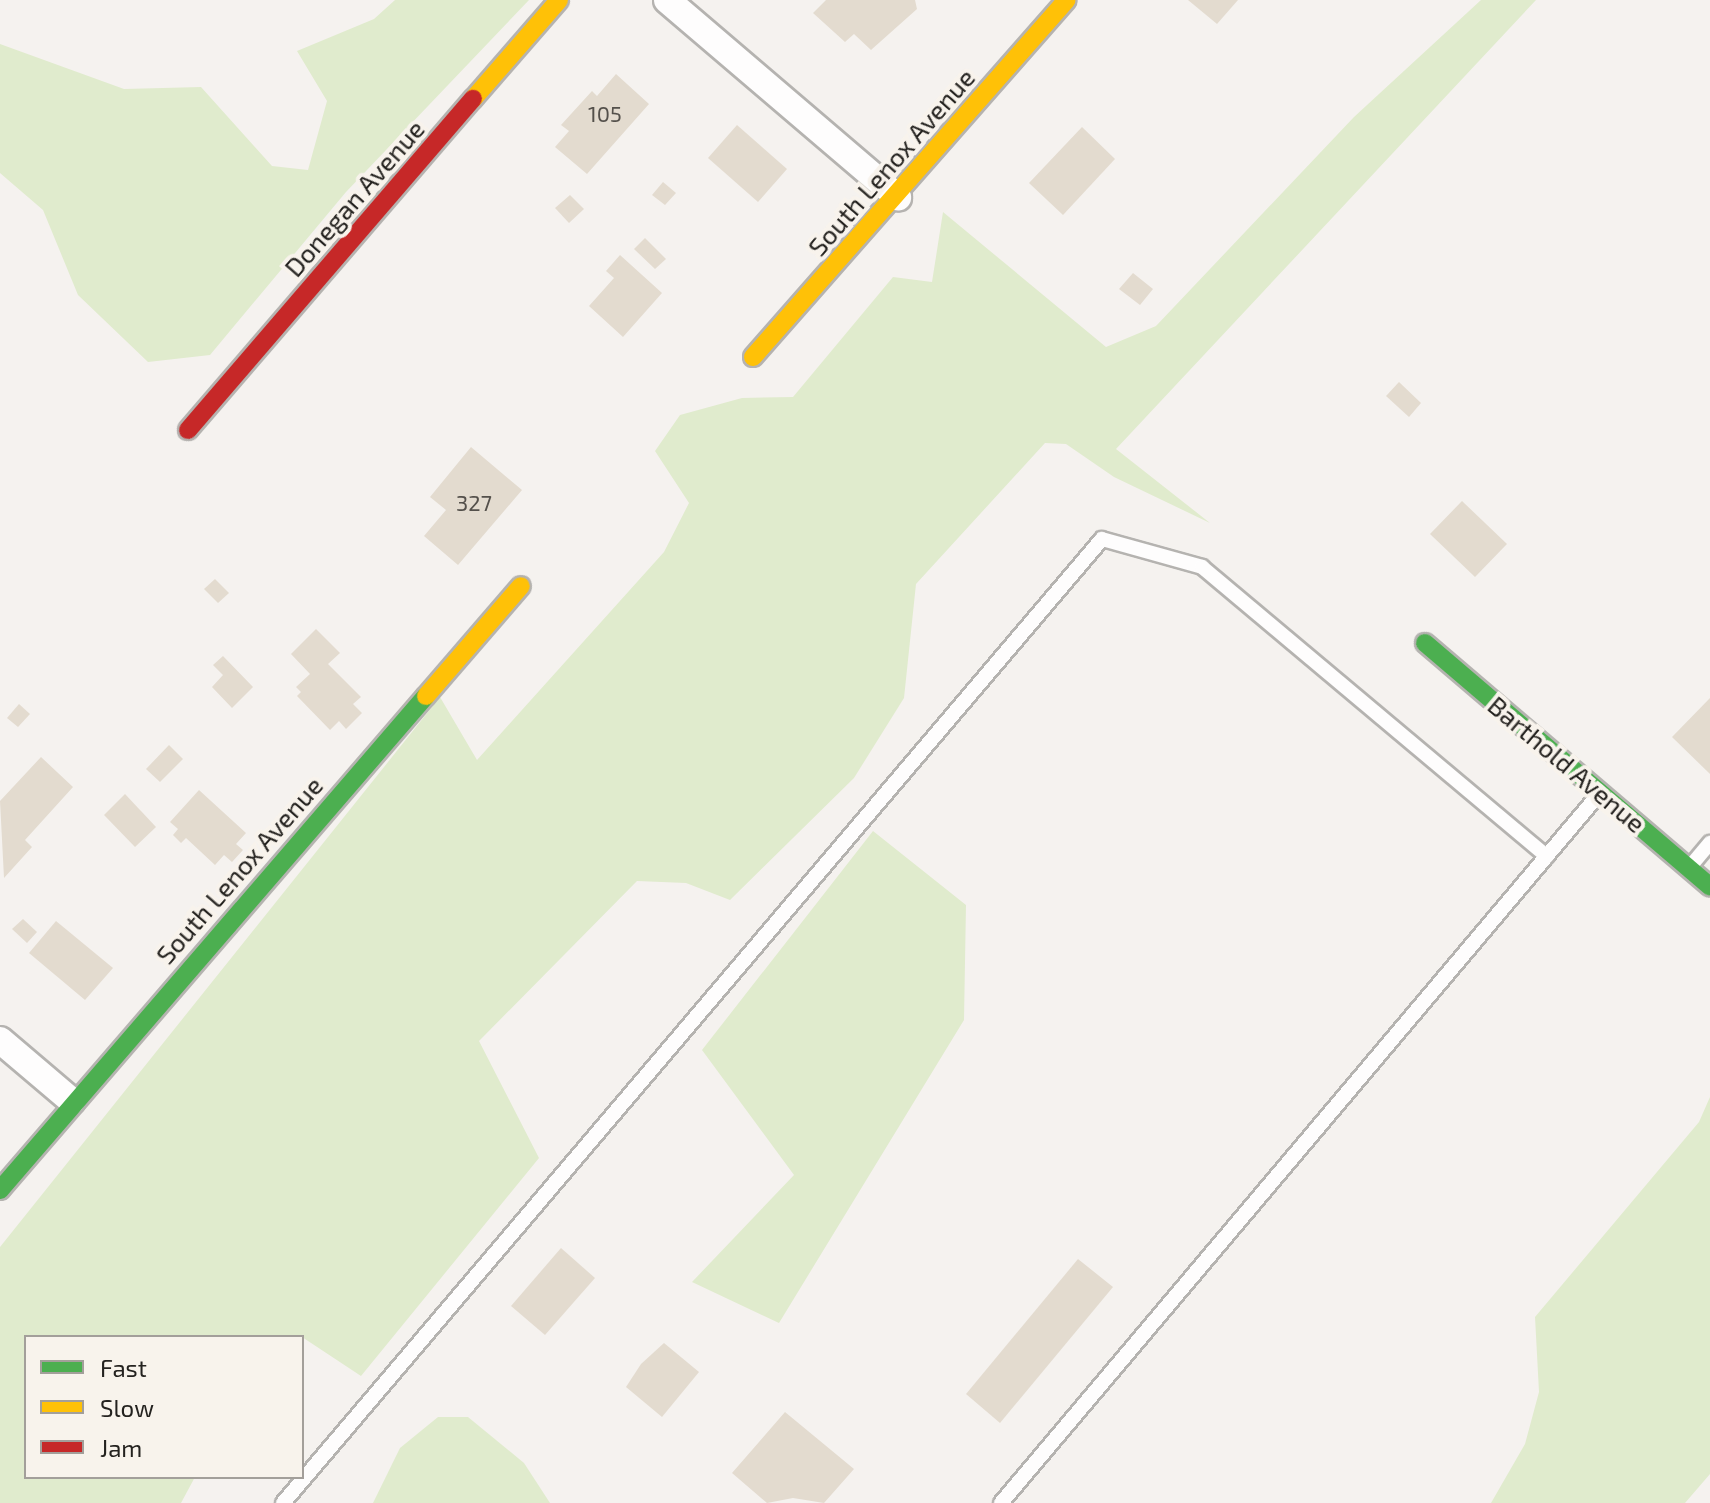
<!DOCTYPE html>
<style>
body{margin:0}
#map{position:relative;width:1710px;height:1503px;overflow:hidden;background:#f5f2ef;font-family:"Exo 2",sans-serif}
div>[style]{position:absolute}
.green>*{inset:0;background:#e0ebcd}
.building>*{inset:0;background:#e3dbcf}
.roads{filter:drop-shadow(2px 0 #b5b3b0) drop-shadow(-2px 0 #b5b3b0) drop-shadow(0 2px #b5b3b0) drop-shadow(0 -2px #b5b3b0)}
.lane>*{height:14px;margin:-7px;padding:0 7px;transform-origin:7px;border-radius:7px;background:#fefdfd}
.street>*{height:26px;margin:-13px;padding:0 13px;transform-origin:13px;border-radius:13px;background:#fefdfd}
.fast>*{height:18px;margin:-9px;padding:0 9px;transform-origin:9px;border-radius:9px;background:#4caf50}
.slow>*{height:18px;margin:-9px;padding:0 9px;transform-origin:9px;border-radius:9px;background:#ffc107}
.jam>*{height:18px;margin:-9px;padding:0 9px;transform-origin:9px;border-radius:9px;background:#c62828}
span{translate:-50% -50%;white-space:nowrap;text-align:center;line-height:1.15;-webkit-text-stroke:8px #f8f3ec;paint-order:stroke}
.number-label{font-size:22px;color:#54504b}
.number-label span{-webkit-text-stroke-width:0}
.street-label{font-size:26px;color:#24221f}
.legend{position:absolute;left:24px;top:1335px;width:280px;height:144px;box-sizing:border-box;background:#f8f3ec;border:2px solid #a39f9a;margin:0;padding:10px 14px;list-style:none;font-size:24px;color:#24221f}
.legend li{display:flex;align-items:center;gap:16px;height:40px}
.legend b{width:40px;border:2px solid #a39f9a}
</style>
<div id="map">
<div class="green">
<div style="clip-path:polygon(395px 0,529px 0,346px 192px,210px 355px,148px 362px,78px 295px,43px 210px,0 173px,0 44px,124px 89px,201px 87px,272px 166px,308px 170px,327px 101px,297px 51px,374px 19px)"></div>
<div style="clip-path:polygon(1481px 0,1536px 0,1116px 449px,1210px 523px,1114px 477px,1066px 444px,1045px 443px,916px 584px,904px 698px,854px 778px,730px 900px,686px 883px,637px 881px,479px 1041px,539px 1158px,361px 1376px,302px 1337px,26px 1337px,26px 1477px,195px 1477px,181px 1503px,0 1503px,0 1247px,440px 697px,477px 760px,664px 552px,689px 503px,655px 451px,680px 415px,742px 398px,793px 397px,893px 277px,932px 282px,943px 212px,1106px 347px,1156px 326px,1354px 117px)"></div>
<div style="clip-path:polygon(873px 831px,966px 905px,964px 1020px,779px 1323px,692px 1282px,794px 1175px,702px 1050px)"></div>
<div style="clip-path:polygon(1710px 1097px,1710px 1474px,1685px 1503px,1491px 1503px,1525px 1444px,1539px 1392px,1535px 1317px,1699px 1122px)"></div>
<div style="clip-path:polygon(438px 1417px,468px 1417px,524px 1463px,550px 1503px,373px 1503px,400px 1448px)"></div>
</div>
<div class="building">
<div style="clip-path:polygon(826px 0,915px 0,917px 9px,871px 50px,854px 34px,845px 42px,813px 13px)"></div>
<div style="clip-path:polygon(1188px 0,1238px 0,1217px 24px)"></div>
<div style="clip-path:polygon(616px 74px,649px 104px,587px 174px,555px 147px,569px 131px,561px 125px,592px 91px,597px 96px)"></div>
<div style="clip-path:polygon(737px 125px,787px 169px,758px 202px,708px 158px)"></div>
<div style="clip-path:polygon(1082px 127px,1115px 159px,1063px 215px,1029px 183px)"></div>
<div style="clip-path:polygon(663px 182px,676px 193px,665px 205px,652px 195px)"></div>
<div style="clip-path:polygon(570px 195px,584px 209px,569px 223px,555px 208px)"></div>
<div style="clip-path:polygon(645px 238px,666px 259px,655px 269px,634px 249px)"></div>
<div style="clip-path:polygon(620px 255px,662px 293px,623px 337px,589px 306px,614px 278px,606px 271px)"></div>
<div style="clip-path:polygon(1133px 273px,1153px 289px,1140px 305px,1119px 289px)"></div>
<div style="clip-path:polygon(1399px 382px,1421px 403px,1409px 417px,1386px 396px)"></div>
<div style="clip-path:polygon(471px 447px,522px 490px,458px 565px,424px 536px,446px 510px,430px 497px)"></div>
<div style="clip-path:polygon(1462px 501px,1507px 544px,1475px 577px,1430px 534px)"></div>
<div style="clip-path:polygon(215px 579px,229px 593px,218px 603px,204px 589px)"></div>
<div style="clip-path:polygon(316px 629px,340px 653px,328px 664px,361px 697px,353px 704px,362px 713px,346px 729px,339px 721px,330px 730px,297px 696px,301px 692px,296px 687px,310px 674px,291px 654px)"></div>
<div style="clip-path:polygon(223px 656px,253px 687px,232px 708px,212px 687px,223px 675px,213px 665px)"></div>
<div style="clip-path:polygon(1710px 698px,1710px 774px,1672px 737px)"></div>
<div style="clip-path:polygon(19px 704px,30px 714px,18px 727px,7px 718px)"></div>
<div style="clip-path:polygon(169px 745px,183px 759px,160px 782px,146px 769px)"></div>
<div style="clip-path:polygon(41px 757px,73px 787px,25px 840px,32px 847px,4px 878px,0 801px)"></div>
<div style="clip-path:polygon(199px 790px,246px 833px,236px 844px,243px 850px,232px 862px,224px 855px,215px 865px,186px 838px,181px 843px,173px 835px,178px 829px,170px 822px)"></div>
<div style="clip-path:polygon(125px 794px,156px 827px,135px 847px,104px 815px)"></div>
<div style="clip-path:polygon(23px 919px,37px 932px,27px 943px,12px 929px)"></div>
<div style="clip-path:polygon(56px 921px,113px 968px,85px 1000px,29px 953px)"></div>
<div style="clip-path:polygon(561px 1248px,595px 1278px,545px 1335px,511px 1306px)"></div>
<div style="clip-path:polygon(1078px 1259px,1113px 1287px,1000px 1423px,966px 1394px)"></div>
<div style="clip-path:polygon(664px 1343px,699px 1372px,662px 1417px,626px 1387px,641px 1364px)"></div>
<div style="clip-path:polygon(785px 1412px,854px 1469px,824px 1503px,793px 1498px,767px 1503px,732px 1473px)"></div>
</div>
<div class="roads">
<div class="lane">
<div style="left:1689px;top:868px;width:33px;rotate:-50deg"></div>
<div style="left:283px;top:1503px;width:1265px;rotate:-49.65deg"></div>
<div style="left:1102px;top:539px;width:104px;rotate:15.6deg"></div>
<div style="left:1202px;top:567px;width:450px;rotate:40deg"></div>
<div style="left:1001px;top:1503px;width:928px;rotate:-49.85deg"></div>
</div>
<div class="street">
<div style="left:667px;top:0;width:304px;rotate:40.5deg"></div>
<div style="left:0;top:1040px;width:94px;rotate:40.3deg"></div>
</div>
<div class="fast">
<div style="left:1425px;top:643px;width:375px;rotate:40.5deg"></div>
<div style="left:0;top:1190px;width:652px;rotate:-49.23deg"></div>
</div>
<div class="slow">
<div style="left:473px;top:99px;width:131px;rotate:-49deg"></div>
<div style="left:753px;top:357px;width:475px;rotate:-48.7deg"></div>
<div style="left:426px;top:696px;width:145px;rotate:-49.2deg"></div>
</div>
<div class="jam">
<div style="left:188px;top:430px;width:437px;rotate:-49.3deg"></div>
</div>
</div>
<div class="number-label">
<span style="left:605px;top:114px">105</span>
<span style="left:474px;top:503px">327</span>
</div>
<div class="street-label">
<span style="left:891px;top:162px;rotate:-49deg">South Lenox Avenue</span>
<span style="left:354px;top:198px;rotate:-49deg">Donegan Avenue</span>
<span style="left:1567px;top:764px;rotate:40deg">Barthold Avenue</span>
<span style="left:239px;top:870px;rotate:-49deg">South Lenox Avenue</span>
</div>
<ul class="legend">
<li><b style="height:10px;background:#4caf50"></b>Fast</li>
<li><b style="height:10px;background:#ffc107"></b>Slow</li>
<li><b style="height:10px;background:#c62828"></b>Jam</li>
</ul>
</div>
